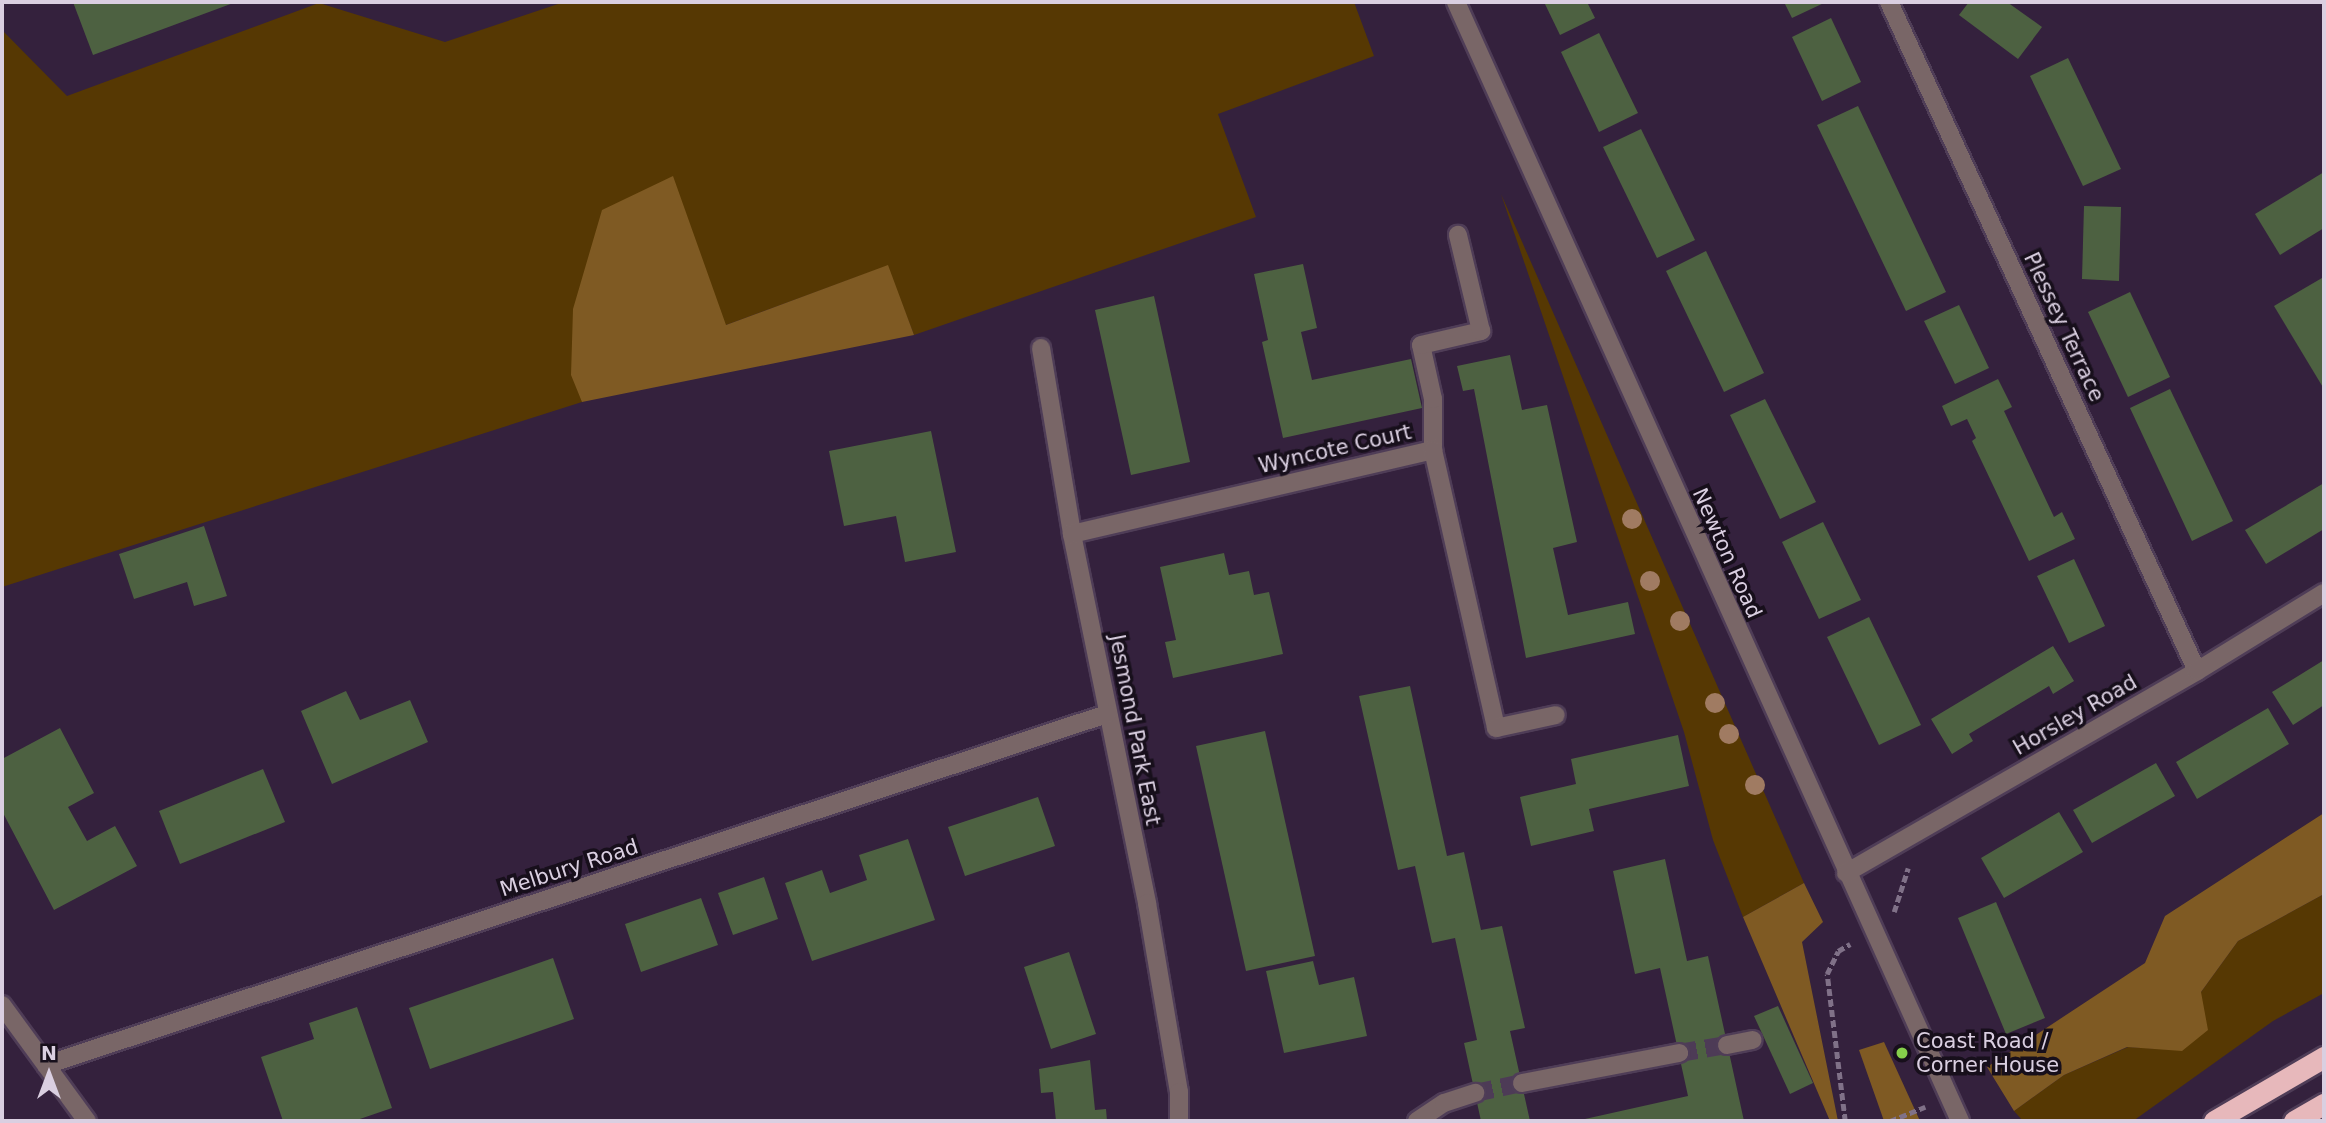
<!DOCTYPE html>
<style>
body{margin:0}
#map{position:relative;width:2326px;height:1123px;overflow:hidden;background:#34213d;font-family:"DejaVu Sans",sans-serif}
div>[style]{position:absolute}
.green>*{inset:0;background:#563803}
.forest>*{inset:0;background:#7f5a23}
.building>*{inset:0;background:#4d6141}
.minor-tunnel>*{height:18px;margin-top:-9px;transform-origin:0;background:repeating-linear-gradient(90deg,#4d3b56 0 18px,transparent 0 27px)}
.path>*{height:4.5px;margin-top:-2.25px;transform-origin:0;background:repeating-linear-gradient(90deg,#807188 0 7px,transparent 0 10.5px)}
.roads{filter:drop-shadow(2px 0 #4f3d57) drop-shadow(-2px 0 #4f3d57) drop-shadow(0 2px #4f3d57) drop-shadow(0 -2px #4f3d57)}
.minor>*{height:18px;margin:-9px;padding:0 9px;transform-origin:9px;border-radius:9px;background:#796667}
.highway>*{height:21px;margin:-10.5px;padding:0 10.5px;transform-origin:10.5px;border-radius:10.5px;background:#e7b8bb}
.trees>*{width:20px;height:20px;margin:-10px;border-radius:50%;background:#a07b62}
.dots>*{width:19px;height:19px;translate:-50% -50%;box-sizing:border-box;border:4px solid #170f1b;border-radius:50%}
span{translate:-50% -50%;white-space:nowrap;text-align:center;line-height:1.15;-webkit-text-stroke:7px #170f1b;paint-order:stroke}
.street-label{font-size:21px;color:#dacfe1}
.poi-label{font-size:21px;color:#dacfe1}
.left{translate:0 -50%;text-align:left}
.frame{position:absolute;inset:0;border:4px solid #dacfe1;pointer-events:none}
.north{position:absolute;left:14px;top:1039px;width:70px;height:70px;-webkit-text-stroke:5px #170f1b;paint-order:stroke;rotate:0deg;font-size:19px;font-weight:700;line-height:28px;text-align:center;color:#dacfe1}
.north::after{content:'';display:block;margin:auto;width:24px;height:32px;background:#dacfe1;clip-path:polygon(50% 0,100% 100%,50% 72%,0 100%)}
</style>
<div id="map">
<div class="green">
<div style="clip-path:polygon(564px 2px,1354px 2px,1374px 56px,1218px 114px,1256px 217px,914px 335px,887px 266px,726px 325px,582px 402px,2px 587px,2px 30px,67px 96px,319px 3px,445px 42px)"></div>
<div style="clip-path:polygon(1501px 194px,1804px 883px,1743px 917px,1713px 840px,1684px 732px)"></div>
<div style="clip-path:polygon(2324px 894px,2324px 993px,2273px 1021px,2133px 1121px,2023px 1121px,2014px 1111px,2064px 1075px,2128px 1047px,2182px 1050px,2201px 992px,2238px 941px)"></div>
</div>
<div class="forest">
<div style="clip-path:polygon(673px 176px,726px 325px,888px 265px,914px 335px,582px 402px,571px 375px,573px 309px,602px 210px)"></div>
<div style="clip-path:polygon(2324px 813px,2324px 894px,2238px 941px,2201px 992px,2208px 1030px,2182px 1051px,2127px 1047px,2064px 1075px,2014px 1111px,1987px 1067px,2145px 963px,2165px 916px)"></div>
<div style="clip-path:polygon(1804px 883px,1823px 922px,1802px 942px,1838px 1121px,1830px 1121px,1743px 917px)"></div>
<div style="clip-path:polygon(1884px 1042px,1920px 1121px,1884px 1121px,1859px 1050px)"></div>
</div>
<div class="building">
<div style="clip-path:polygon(73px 2px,236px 2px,93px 55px)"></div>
<div style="clip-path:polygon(1544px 2px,1587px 2px,1595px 18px,1560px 35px)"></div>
<div style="clip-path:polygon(1784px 2px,1826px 2px,1792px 18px)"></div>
<div style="clip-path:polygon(1969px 2px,2007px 2px,2042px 27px,2018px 59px,1959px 15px)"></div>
<div style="clip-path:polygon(1831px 18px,1861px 82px,1822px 101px,1792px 37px)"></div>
<div style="clip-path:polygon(1599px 33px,1638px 113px,1599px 132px,1561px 52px)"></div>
<div style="clip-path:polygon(2068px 58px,2121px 169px,2083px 186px,2030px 76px)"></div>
<div style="clip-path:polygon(1858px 106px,1946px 292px,1906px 311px,1817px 125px)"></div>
<div style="clip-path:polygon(1641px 129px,1695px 240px,1657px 258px,1603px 147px)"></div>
<div style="clip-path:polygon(2324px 172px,2324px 228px,2280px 255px,2255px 214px)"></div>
<div style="clip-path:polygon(2084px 206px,2121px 207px,2119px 281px,2082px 279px)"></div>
<div style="clip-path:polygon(1706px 251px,1764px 373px,1724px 392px,1666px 271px)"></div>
<div style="clip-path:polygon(1303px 264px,1317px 328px,1301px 332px,1312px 380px,1411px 359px,1422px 408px,1283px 438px,1262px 342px,1268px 340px,1254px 274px)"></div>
<div style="clip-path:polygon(2322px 278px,2324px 282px,2324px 389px,2274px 306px)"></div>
<div style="clip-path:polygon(2130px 292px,2170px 377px,2128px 397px,2088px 312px)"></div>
<div style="clip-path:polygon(1154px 296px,1190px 462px,1131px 475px,1095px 310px)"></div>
<div style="clip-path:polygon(1959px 305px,1989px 368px,1955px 384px,1924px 321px)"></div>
<div style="clip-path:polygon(1510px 355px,1522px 410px,1547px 405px,1577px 542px,1553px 548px,1568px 615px,1628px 602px,1635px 634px,1526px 658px,1474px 389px,1463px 391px,1457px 366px)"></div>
<div style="clip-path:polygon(1998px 379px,2012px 407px,2004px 411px,2054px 517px,2062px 512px,2075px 539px,2029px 561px,1972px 441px,1976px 438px,1967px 419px,1951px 426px,1942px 406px)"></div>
<div style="clip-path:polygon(2170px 389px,2233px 521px,2192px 541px,2130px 408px)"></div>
<div style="clip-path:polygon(1765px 399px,1816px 502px,1780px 519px,1730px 415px)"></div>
<div style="clip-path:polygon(931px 431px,956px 552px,905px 562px,896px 516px,844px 526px,829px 451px)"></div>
<div style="clip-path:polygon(2324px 483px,2324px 529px,2266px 564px,2245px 530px)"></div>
<div style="clip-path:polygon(1823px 522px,1861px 600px,1819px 619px,1782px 542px)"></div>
<div style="clip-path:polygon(204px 526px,227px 596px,194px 606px,187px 582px,134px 599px,119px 554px)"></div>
<div style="clip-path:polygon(1224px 553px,1229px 575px,1249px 571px,1254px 595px,1269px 592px,1283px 654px,1173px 678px,1165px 642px,1176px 640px,1160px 567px)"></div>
<div style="clip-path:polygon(2074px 559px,2105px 626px,2069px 643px,2037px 576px)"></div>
<div style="clip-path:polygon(1869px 617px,1921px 725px,1879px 745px,1827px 637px)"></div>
<div style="clip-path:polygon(2053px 646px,2074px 681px,2053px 694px,2049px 686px,1969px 734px,1973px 741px,1952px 754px,1931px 719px)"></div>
<div style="clip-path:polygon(2324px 660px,2324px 705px,2293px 725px,2272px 692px)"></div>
<div style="clip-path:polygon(1410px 686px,1447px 856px,1464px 852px,1481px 930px,1502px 926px,1525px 1028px,1510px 1031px,1530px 1121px,1481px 1121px,1464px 1043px,1477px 1040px,1455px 938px,1432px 943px,1415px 866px,1398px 870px,1359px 696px)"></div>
<div style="clip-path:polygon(346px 691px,360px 720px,410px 700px,428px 742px,332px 784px,301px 711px)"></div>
<div style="clip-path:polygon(2268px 708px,2289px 744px,2197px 799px,2176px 762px)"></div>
<div style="clip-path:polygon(60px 728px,94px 793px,68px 807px,87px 841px,115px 826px,137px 866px,54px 910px,2px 811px,2px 759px)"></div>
<div style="clip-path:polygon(1265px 731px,1315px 956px,1246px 971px,1196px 746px)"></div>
<div style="clip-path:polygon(1678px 735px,1689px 786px,1589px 809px,1594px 831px,1531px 846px,1520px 797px,1576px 784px,1571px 759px)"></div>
<div style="clip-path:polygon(2156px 763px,2175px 796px,2092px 843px,2073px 810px)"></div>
<div style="clip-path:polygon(263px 769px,285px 822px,180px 864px,159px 811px)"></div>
<div style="clip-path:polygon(1038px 797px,1055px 846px,965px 876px,948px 827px)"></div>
<div style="clip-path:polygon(2059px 812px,2083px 852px,2004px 898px,1981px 858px)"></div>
<div style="clip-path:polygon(908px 839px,935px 920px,812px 961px,785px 883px,822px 870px,830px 893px,867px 880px,859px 855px)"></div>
<div style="clip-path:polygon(1665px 859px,1687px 961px,1708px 956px,1744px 1121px,1576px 1121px,1688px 1096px,1660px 968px,1635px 974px,1613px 871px)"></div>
<div style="clip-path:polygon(764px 877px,778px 919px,733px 935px,718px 893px)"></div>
<div style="clip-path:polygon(701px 898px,718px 945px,641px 972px,625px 924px)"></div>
<div style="clip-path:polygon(1996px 902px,2045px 1018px,2006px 1034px,1958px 918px)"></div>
<div style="clip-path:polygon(1069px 952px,1096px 1034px,1051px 1049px,1024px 967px)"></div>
<div style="clip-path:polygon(553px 958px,574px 1019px,430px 1069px,409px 1008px)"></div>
<div style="clip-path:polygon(1313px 961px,1319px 985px,1354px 977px,1367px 1036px,1284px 1053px,1266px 971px)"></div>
<div style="clip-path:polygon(1778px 1006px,1813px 1083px,1790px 1094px,1754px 1016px)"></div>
<div style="clip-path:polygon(357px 1007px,392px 1108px,354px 1121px,283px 1121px,261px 1057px,314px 1039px,309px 1023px)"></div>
<div style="clip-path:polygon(1090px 1060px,1095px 1110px,1106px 1109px,1107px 1121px,1056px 1121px,1053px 1092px,1041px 1093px,1039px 1069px)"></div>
</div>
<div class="minor-tunnel">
<div style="left:1679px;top:1053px;width:49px;rotate:-9.5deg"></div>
<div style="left:1475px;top:1093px;width:48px;rotate:-12deg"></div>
</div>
<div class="path">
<div style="left:1894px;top:912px;width:46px;rotate:-72.3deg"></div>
<div style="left:1845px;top:1121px;width:148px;rotate:-97deg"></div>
<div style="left:1827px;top:974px;width:25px;rotate:-64deg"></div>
<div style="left:1838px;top:951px;width:14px;rotate:-30deg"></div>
<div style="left:1890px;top:1121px;width:38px;rotate:-22deg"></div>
</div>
<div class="roads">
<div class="minor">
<div style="left:1456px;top:2px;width:1227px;rotate:65.75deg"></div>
<div style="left:1889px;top:2px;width:736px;rotate:65.28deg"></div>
<div style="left:1041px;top:348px;width:189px;rotate:80.5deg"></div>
<div style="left:1072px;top:534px;width:377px;rotate:78.5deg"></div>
<div style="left:1147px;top:903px;width:192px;rotate:80.4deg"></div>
<div style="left:1179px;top:1092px;width:29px;rotate:90deg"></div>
<div style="left:1433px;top:450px;width:51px;rotate:-90deg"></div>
<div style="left:1433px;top:399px;width:55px;rotate:-102.5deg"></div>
<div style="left:1421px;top:345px;width:62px;rotate:-13.1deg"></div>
<div style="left:1481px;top:331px;width:99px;rotate:-103.5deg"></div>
<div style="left:1072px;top:534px;width:371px;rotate:-13.1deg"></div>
<div style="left:1433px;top:450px;width:285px;rotate:77.2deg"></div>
<div style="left:1496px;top:728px;width:61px;rotate:-12.2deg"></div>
<div style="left:1846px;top:873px;width:405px;rotate:-29.9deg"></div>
<div style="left:2197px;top:671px;width:149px;rotate:-31.6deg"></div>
<div style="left:2px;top:1005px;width:144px;rotate:53.8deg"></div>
<div style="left:1727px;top:1045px;width:26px;rotate:-11deg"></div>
<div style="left:46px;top:1065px;width:1118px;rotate:-18.31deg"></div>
<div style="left:1522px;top:1083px;width:160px;rotate:-10.8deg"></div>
<div style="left:1417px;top:1121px;width:32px;rotate:-34deg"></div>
<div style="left:1444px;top:1103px;width:33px;rotate:-18deg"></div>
</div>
<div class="highway">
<div style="left:2214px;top:1121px;width:127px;rotate:-30.2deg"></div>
<div style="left:2294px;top:1121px;width:34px;rotate:-30deg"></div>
</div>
</div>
<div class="trees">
<div style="left:1632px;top:519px"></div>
<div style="left:1650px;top:581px"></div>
<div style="left:1680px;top:621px"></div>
<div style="left:1715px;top:703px"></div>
<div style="left:1729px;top:734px"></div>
<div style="left:1755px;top:785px"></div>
</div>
<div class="dots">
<div style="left:1902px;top:1053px;background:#86cf4b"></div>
</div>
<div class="street-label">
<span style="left:2064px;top:327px;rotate:65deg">Plessey Terrace</span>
<span style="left:1335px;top:449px;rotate:-13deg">Wyncote Court</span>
<span style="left:1727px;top:553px;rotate:66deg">Newton Road</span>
<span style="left:2075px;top:715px;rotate:-30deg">Horsley Road</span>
<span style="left:1135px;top:730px;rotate:79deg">Jesmond Park East</span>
<span style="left:569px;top:868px;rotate:-18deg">Melbury Road</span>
</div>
<div class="poi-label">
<span class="left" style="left:1916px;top:1053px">Coast Road /<br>Corner House</span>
</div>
<div class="frame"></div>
<div class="north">N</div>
</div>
